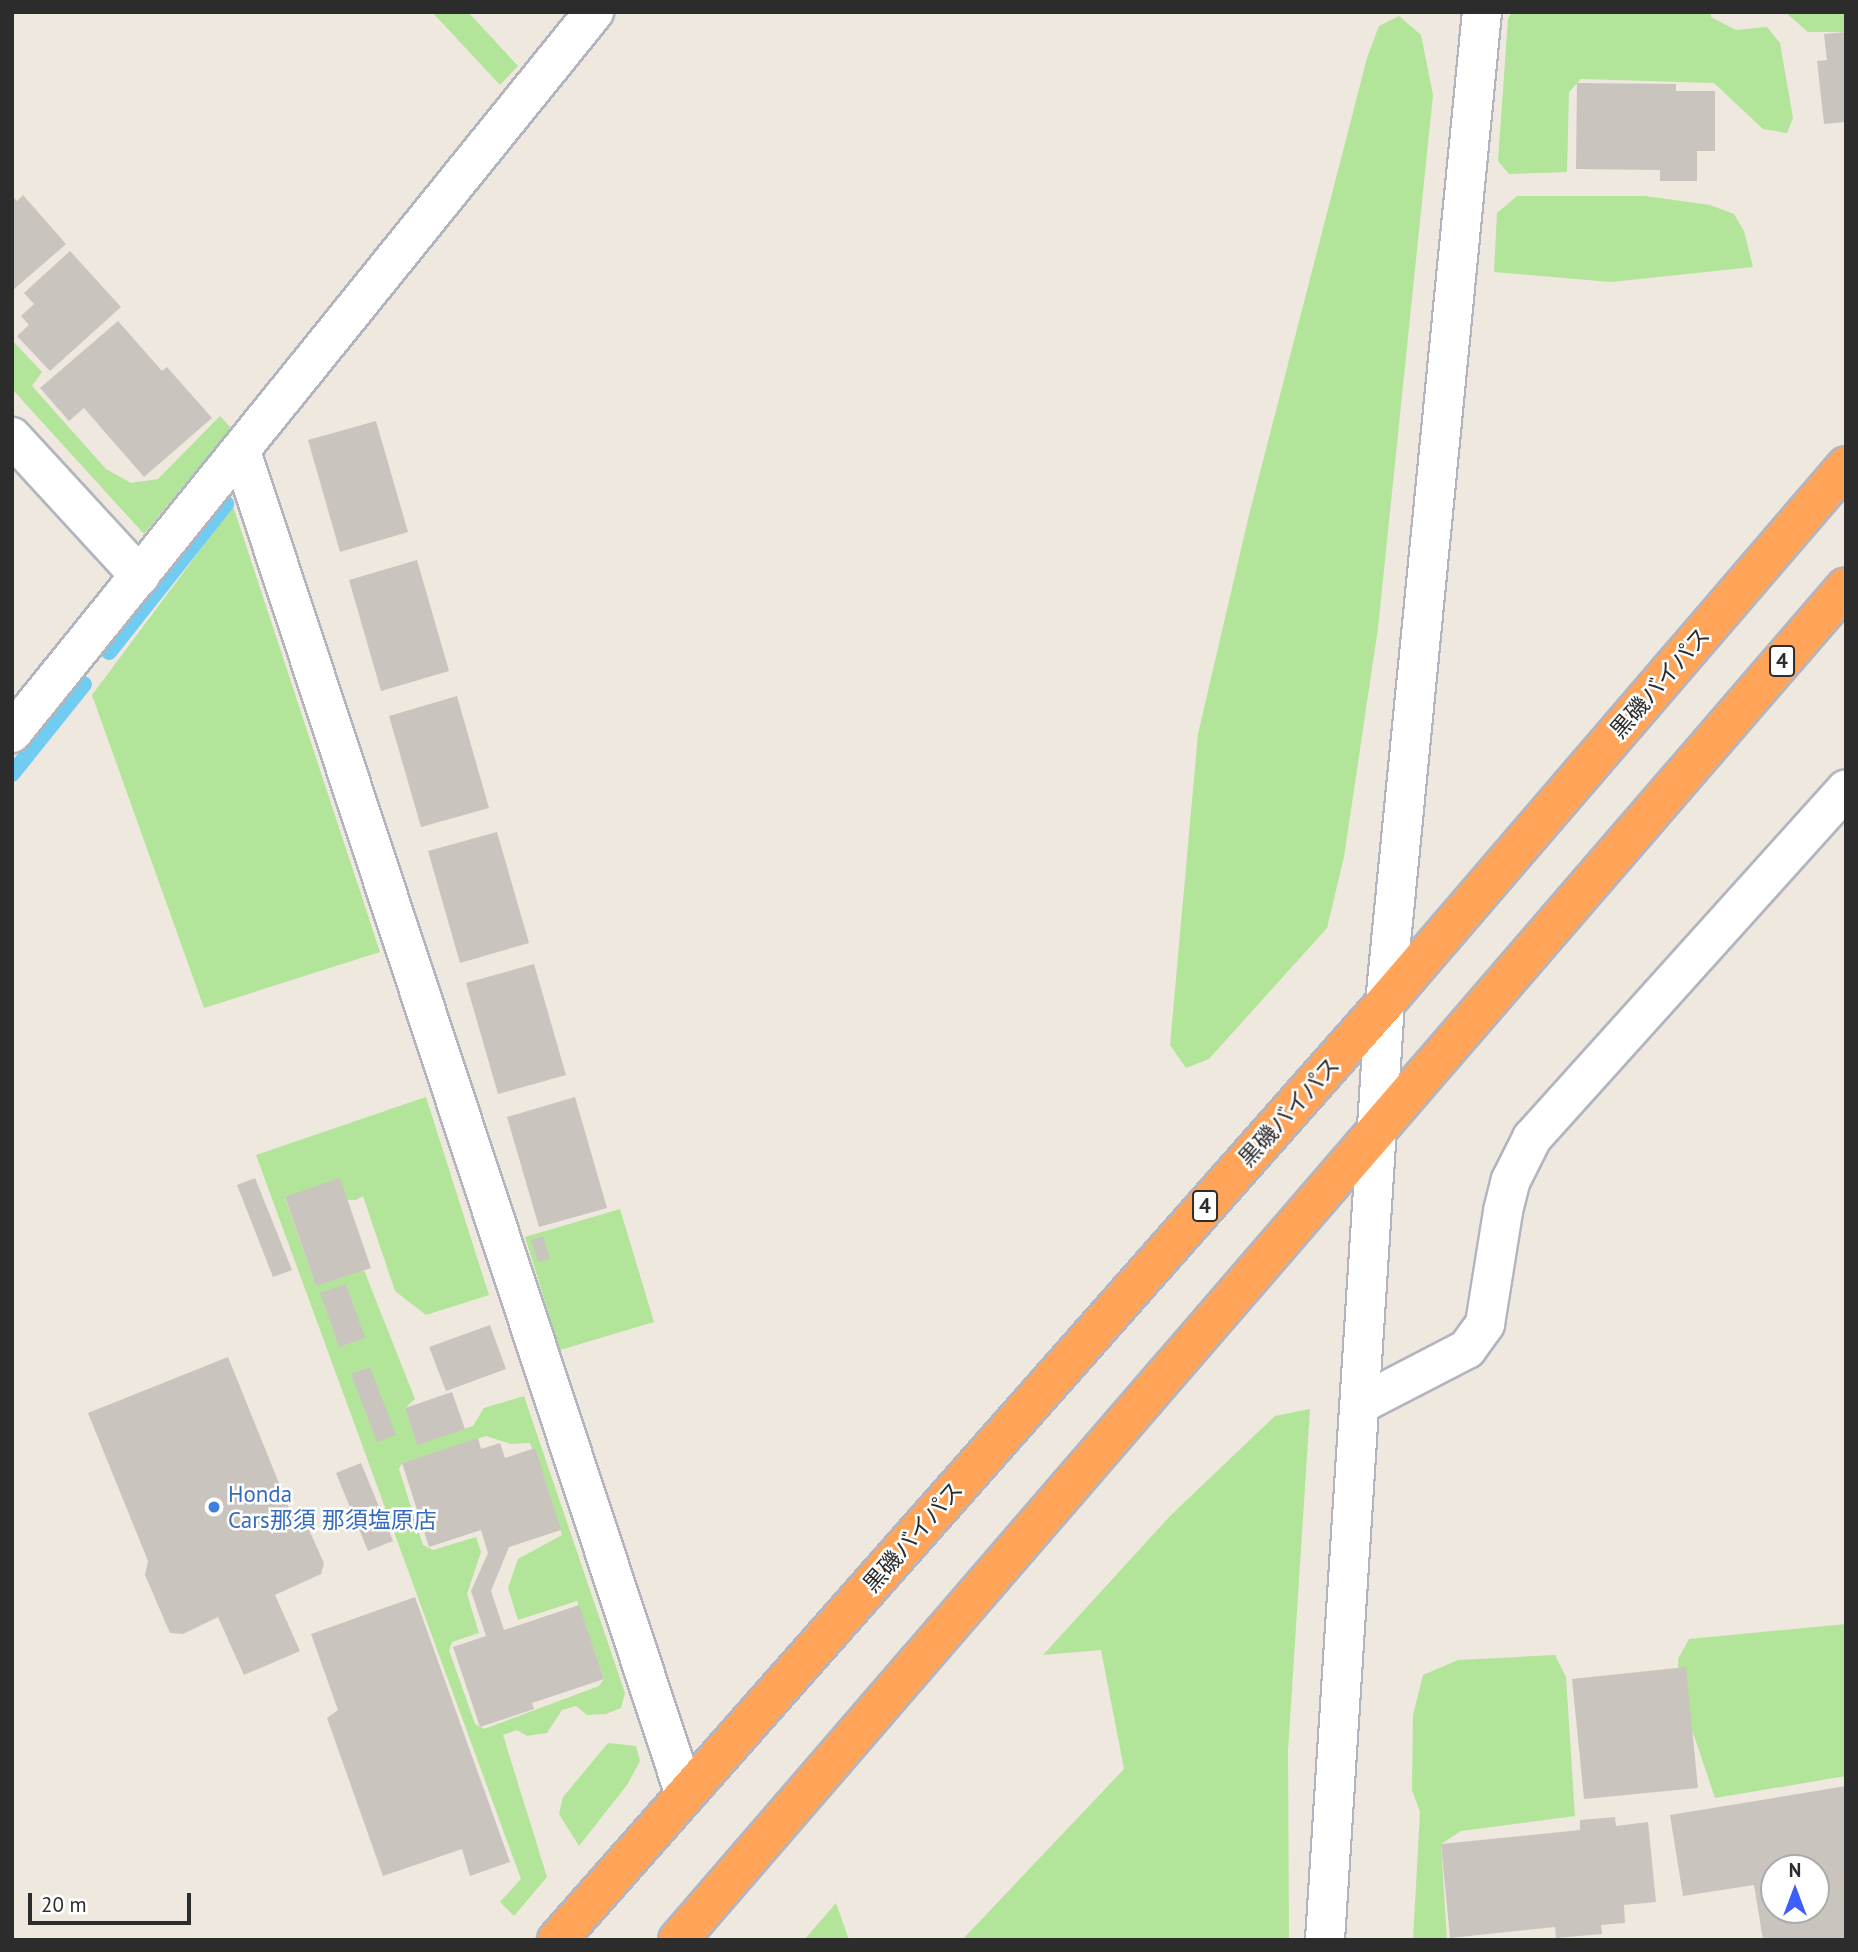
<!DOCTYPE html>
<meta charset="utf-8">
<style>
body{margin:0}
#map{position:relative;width:1858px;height:1952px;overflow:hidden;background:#eee8de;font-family:"PT Sans","Noto Sans JP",sans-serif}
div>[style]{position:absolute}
.green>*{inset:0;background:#b2e59a}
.stream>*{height:16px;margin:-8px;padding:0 8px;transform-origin:8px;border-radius:8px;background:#71ccf1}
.building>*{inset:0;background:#cac4be}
.roads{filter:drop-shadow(2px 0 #b2b5c0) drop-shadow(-2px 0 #b2b5c0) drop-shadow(0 2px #b2b5c0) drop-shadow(0 -2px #b2b5c0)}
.street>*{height:38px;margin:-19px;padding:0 19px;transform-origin:19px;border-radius:19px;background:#fff}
.secondary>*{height:38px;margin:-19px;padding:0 19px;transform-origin:19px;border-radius:19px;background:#fff}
.highway>*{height:38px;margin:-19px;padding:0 19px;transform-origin:19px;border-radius:19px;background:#ffa458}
.dots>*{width:19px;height:19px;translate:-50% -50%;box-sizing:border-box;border:4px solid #fff;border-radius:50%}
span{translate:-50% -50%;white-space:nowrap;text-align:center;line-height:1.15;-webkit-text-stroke:5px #fff;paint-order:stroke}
.shield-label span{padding:2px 5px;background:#fff;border:2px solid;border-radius:5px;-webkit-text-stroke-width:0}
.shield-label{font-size:21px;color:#2c2c2c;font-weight:700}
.street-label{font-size:23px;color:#2c2c2c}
.shop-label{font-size:23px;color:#366cbe}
.left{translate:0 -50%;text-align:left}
.frame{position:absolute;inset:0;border:14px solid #2c2c2c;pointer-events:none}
.north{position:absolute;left:1760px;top:1854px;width:70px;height:70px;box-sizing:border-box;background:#fff;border:2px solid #ababab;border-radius:50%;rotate:0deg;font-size:19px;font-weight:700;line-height:28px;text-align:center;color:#2c2c2c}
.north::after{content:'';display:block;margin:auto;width:24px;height:32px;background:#3d5dfd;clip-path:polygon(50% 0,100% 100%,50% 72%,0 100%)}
.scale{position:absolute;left:28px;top:1893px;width:163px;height:32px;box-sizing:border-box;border:4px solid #2c2c2c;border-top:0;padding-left:9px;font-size:21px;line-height:24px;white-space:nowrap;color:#2c2c2c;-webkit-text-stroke:5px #fff;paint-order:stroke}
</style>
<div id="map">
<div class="green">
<div style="clip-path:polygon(432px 12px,468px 12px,518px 66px,500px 85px)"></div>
<div style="clip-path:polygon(1512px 12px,1711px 12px,1711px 17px,1736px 30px,1767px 27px,1780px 43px,1793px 118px,1787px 133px,1763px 129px,1714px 83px,1581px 79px,1569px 92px,1567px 172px,1509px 174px,1498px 161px,1508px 19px)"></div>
<div style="clip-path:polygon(1785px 12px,1846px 12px,1846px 32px,1808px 32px)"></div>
<div style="clip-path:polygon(1399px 16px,1421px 35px,1433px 95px,1378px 628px,1344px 857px,1327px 928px,1209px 1059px,1186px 1068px,1170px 1045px,1198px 734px,1249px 515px,1367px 58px,1379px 26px)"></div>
<div style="clip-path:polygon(1517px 196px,1645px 196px,1710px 205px,1734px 214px,1744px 231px,1753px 267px,1611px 282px,1494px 272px,1497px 213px)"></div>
<div style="clip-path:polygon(12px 340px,42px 372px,32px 386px,106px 469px,131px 483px,158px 479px,220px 416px,231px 428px,144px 534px,12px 389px)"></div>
<div style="clip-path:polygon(233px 506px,380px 952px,204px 1008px,92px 695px)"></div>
<div style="clip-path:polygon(evenodd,426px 1097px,489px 1295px,426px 1315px,395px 1291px,363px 1196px,356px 1200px,285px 1198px,316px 1286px,364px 1270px,415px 1399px,405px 1408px,417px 1444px,473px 1426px,484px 1408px,524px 1396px,625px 1693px,621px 1708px,606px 1714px,587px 1715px,576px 1706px,562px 1710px,547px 1733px,527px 1736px,517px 1730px,503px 1735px,547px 1877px,514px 1916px,500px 1902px,521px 1879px,256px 1155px,426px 1097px,486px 1436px,511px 1444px,530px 1443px,562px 1535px,518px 1559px,508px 1588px,518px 1620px,577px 1601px,604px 1679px,599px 1686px,484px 1729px,475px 1724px,449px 1650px,452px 1642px,479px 1633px,467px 1594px,481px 1552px,476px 1537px,433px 1550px,423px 1545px,399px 1469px,402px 1463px,486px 1436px)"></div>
<div style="clip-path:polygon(620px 1209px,654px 1322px,560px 1350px,525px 1237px)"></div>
<div style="clip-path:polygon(1310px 1409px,1288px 1751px,1289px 1940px,962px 1940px,1124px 1769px,1101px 1650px,1043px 1655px,1171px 1515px,1275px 1416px)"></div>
<div style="clip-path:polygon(1846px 1624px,1846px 1776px,1715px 1798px,1679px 1691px,1678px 1659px,1689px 1639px)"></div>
<div style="clip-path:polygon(1555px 1655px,1566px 1677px,1575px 1816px,1461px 1831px,1441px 1844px,1447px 1940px,1413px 1940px,1420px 1812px,1412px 1790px,1413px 1715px,1423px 1675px,1458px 1660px)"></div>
<div style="clip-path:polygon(608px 1743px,636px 1746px,640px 1761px,627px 1785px,579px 1846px,559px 1814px,563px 1797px)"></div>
<div style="clip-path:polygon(836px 1903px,849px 1940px,804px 1940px)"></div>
</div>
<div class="stream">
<div style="left:109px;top:652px;width:189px;rotate:-51.7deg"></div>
<div style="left:12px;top:774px;width:115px;rotate:-51.3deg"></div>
</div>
<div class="building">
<div style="clip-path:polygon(1846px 32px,1846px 122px,1824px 124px,1817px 61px,1827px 60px,1824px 34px)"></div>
<div style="clip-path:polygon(1577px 83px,1676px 84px,1676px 91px,1715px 91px,1715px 151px,1697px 151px,1697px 181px,1660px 181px,1660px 170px,1576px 169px)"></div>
<div style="clip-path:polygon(23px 195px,66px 244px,12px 291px,12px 196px,17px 201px)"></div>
<div style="clip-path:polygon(70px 251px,121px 307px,50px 371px,17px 336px,29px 325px,21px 316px,34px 304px,24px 293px)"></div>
<div style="clip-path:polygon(118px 321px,162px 371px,167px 367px,212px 418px,144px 477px,84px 408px,69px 421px,40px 388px)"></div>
<div style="clip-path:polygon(376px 421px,408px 532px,340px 552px,308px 440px)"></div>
<div style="clip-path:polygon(417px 560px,449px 671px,381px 691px,349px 580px)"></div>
<div style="clip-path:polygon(457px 696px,489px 808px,421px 827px,389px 716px)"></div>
<div style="clip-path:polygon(497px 832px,529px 943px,460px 963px,428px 851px)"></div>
<div style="clip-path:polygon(534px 964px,566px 1075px,498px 1094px,466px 983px)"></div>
<div style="clip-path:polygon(575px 1097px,607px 1208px,539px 1227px,507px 1117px)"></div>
<div style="clip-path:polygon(255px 1178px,292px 1270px,273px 1277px,237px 1185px)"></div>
<div style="clip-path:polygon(340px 1178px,371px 1268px,316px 1286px,285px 1197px)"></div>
<div style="clip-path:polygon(543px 1236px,550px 1259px,538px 1262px,531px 1240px)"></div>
<div style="clip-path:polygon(346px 1284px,365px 1338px,339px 1347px,320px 1293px)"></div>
<div style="clip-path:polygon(490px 1325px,506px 1369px,446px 1391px,429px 1347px)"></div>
<div style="clip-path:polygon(228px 1357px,289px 1508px,300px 1510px,324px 1563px,321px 1574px,275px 1595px,300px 1651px,244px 1675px,218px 1617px,183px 1634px,170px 1633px,145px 1575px,148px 1561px,88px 1413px)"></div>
<div style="clip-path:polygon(370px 1367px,396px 1435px,377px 1442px,351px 1374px)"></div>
<div style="clip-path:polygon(452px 1392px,465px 1429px,417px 1445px,405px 1408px)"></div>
<div style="clip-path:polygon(478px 1438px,481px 1449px,500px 1443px,505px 1458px,535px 1448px,561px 1530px,509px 1547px,491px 1591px,504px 1630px,579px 1605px,604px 1679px,532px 1703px,534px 1709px,480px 1727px,453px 1647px,486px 1636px,471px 1591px,488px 1553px,481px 1530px,429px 1547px,402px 1463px)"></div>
<div style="clip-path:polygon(361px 1463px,393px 1541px,368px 1551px,336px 1473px)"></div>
<div style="clip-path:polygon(415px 1597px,510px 1862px,470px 1876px,462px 1849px,383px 1876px,327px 1718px,338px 1710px,311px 1634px)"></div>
<div style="clip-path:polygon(1686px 1667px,1698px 1788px,1584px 1799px,1572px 1679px)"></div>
<div style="clip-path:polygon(evenodd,1846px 1786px,1846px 1940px,1763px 1940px,1754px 1885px,1683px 1896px,1670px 1815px,1846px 1786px,1774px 1868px,1816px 1868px,1816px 1910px,1774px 1910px,1774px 1868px)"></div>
<div style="clip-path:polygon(1615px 1817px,1616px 1826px,1648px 1822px,1656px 1902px,1624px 1905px,1625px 1923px,1601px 1925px,1602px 1934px,1556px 1938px,1555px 1927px,1450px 1938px,1441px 1844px,1580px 1830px,1580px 1820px)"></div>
</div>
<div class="roads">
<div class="street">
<div style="left:12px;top:437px;width:189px;rotate:47.4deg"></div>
<div style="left:241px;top:451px;width:1415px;rotate:71.72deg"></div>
<div style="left:12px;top:733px;width:927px;rotate:-51.09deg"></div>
<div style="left:1359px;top:1405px;width:122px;rotate:-27.4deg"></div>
<div style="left:1467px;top:1349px;width:31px;rotate:-54deg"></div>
<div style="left:1485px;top:1324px;width:114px;rotate:-80.9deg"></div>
<div style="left:1503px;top:1211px;width:32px;rotate:-76deg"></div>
<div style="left:1511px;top:1180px;width:47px;rotate:-63.4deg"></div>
<div style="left:1532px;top:1138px;width:469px;rotate:-48deg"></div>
</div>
<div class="secondary">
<div style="left:1325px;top:1940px;width:939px;rotate:-86.34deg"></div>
<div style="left:1385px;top:1003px;width:996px;rotate:-84.41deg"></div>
</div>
<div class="highway">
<div style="left:557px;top:1940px;width:1250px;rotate:-48.53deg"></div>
<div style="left:1385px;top:1003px;width:708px;rotate:-49.35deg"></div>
<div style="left:678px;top:1940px;width:1787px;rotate:-49.2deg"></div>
</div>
</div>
<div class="dots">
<div style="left:214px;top:1507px;background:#3f7fe0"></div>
</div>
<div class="shield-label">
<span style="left:1782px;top:661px">4</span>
<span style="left:1205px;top:1206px">4</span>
</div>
<div class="street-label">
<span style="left:1660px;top:683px;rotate:-49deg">黒磯バイパス</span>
<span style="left:1289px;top:1112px;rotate:-48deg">黒磯バイパス</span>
<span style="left:913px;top:1537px;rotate:-49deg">黒磯バイパス</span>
</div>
<div class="shop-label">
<span class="left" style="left:228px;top:1507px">Honda<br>Cars那須 那須塩原店</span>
</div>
<div class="frame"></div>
<div class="north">N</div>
<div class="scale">20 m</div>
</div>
